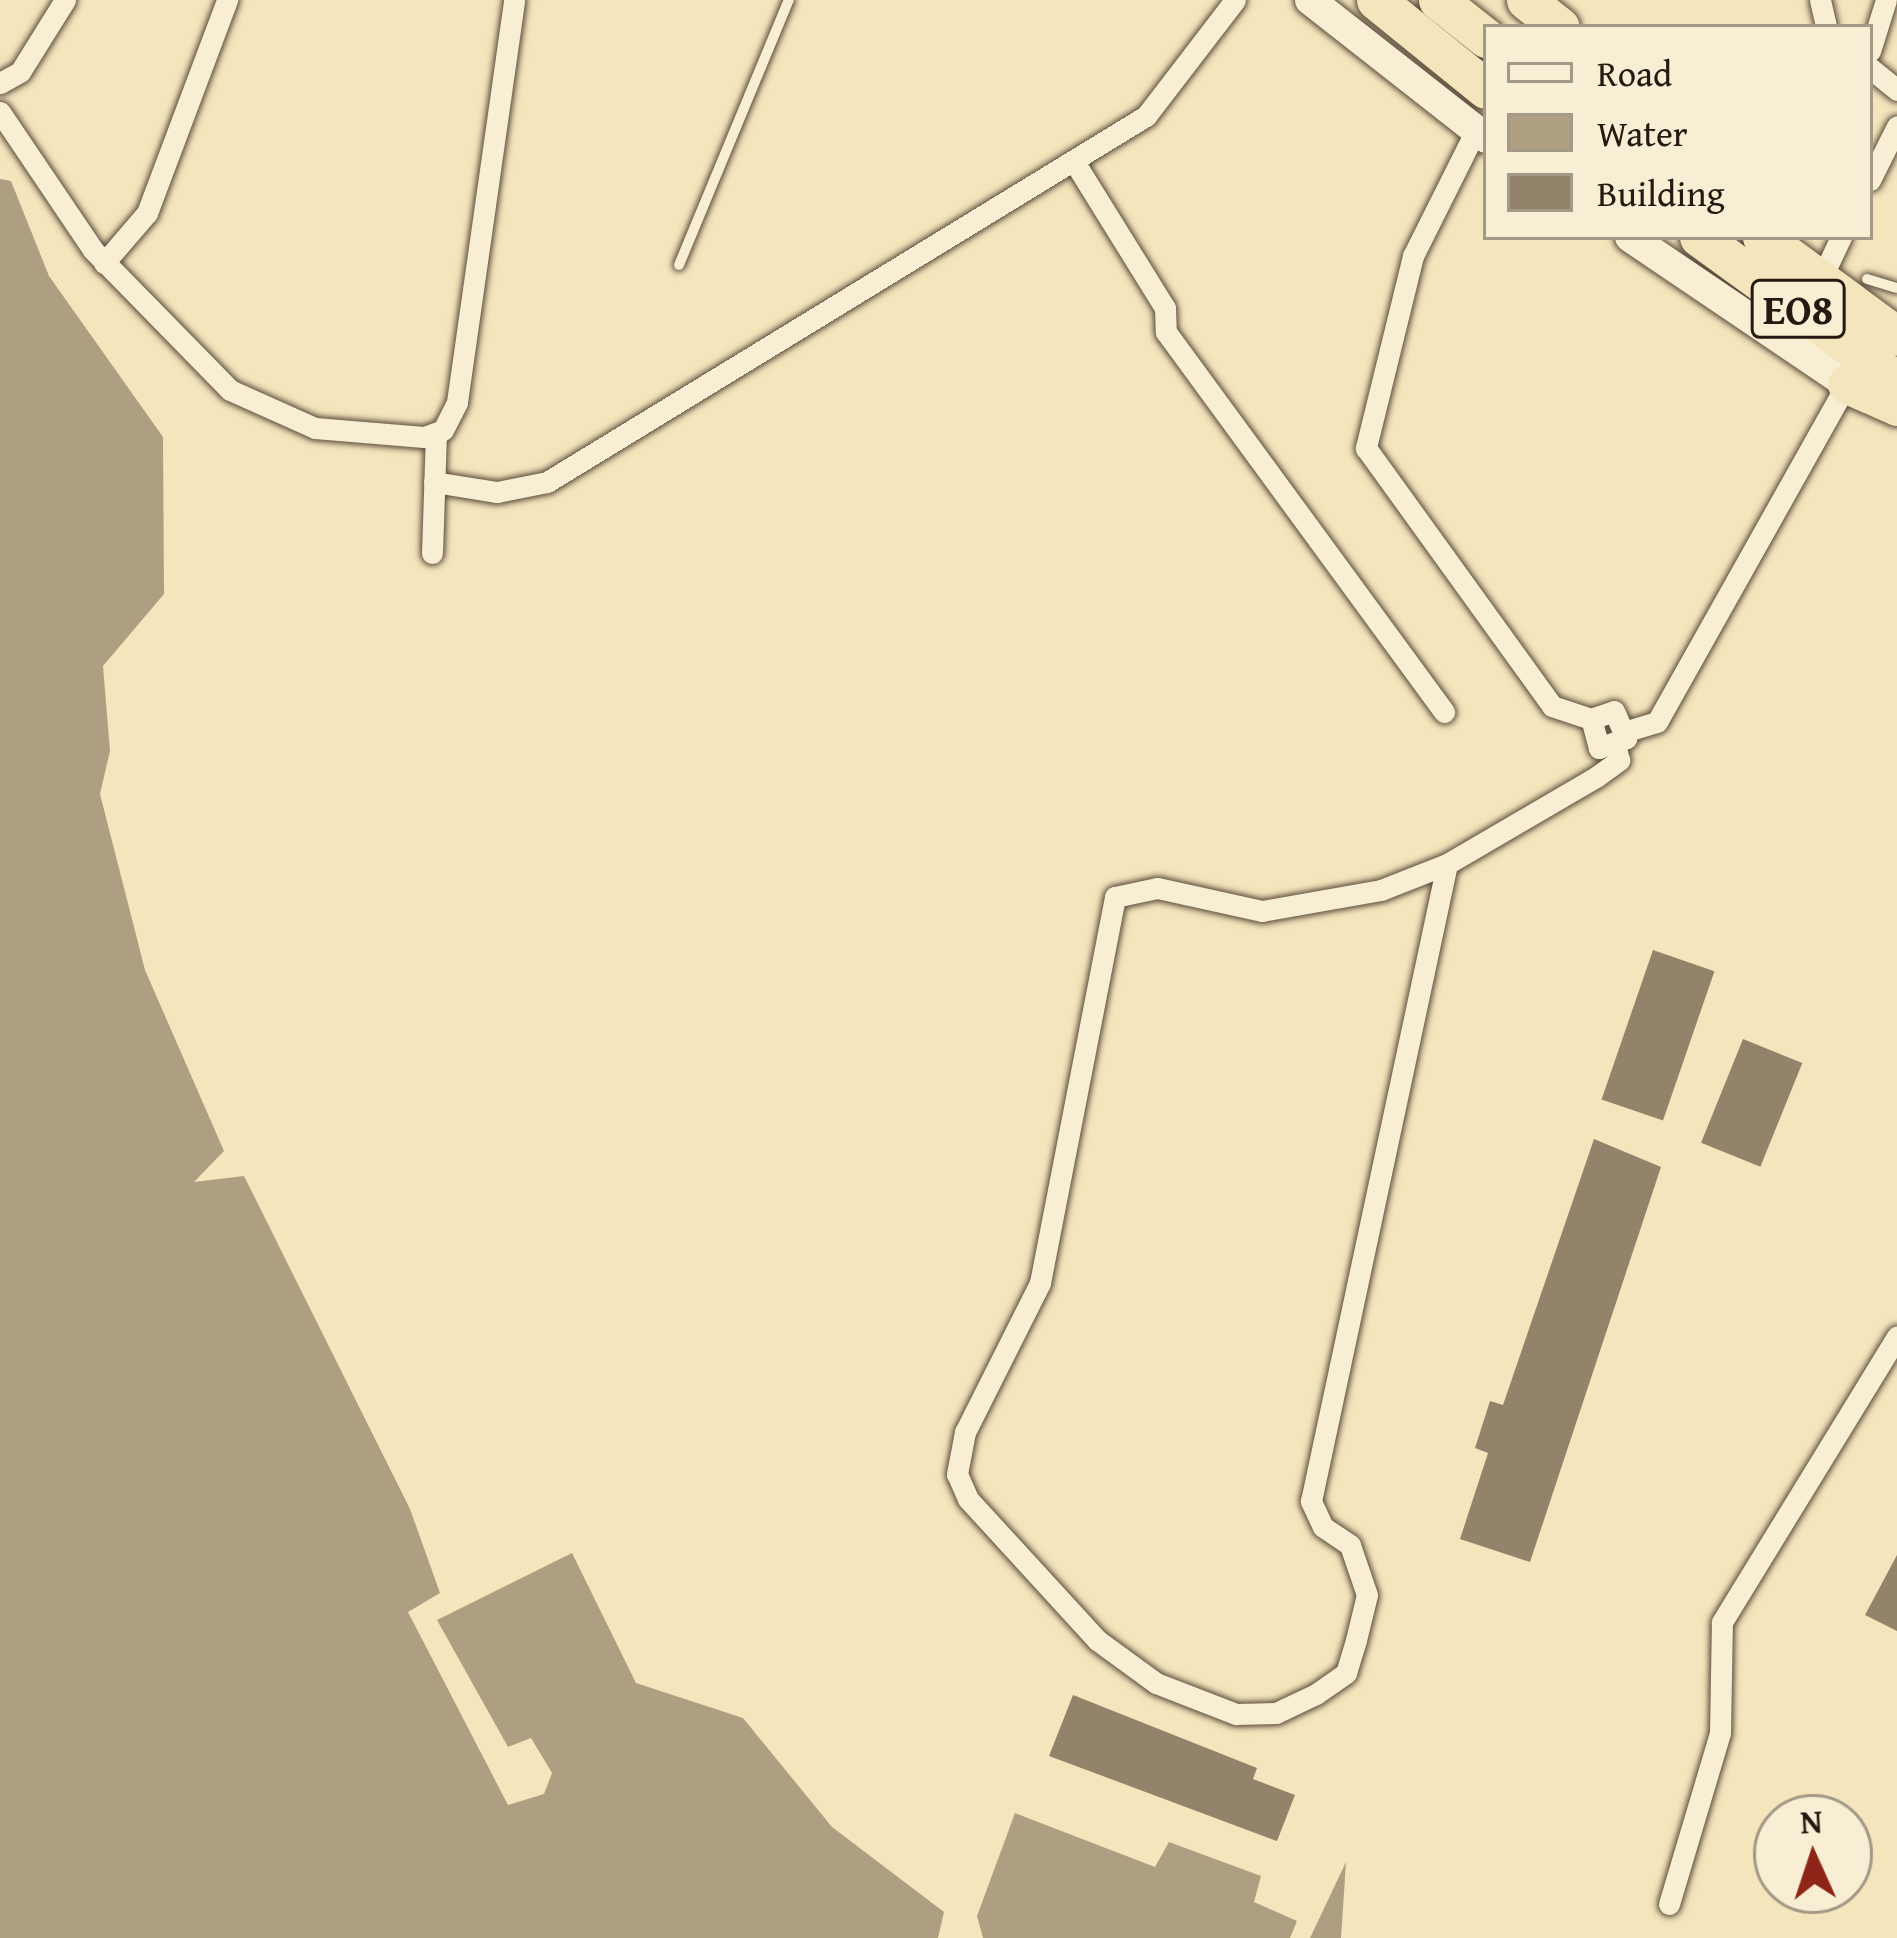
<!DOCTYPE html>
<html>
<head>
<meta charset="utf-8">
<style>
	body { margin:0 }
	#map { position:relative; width:1897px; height:1938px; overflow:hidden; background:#f5e5bc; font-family:"Gentium Book Plus",serif }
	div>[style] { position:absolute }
	.water>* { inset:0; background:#af9f82 }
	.building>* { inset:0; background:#92836a; transform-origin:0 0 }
	.roads { filter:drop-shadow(0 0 3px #5a4b3c) drop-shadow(0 0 3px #5a4b3c) }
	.lane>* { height:10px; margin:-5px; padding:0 5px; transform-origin:5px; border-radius:5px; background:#f8eed3 }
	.street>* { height:21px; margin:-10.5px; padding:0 10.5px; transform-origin:10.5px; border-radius:10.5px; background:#f8eed3 }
	.secondary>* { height:30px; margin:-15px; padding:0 15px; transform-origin:15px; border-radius:15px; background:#f8eed3 }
	.highway>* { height:39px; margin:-19.5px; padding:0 19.5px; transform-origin:19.5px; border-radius:19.5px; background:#f5e5bc }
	span { translate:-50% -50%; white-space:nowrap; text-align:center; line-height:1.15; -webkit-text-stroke:9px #f8eed3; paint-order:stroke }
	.shield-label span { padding:3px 9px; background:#f8eed3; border:3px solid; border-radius:9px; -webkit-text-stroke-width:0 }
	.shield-label { font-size:42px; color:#271812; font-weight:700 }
	.legend { position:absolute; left:1483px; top:24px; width:390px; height:216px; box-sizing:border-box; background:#f8eed3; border:3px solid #a49886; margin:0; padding:15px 21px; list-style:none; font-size:36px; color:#271812 }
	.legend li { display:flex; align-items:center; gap:24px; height:60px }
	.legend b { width:60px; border:3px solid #a49886 }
	.north { position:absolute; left:1753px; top:1794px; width:120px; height:120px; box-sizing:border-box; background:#f8eed3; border:3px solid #a49886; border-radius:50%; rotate:357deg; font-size:33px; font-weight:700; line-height:48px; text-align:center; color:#271812 }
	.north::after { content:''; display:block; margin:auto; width:42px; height:54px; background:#8f2418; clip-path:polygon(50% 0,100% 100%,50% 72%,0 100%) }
</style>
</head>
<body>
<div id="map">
	<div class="water">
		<div style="clip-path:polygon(0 179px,11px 181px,49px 276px,163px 437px,164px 594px,103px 666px,110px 751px,100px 794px,145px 970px,224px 1151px,194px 1182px,244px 1176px,410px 1509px,440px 1593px,408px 1612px,508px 1805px,544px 1794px,552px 1773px,531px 1738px,508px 1747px,437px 1620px,572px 1553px,636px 1683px,743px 1718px,832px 1827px,944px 1912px,938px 1938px,0 1938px)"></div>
		<div style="clip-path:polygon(1015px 1813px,1155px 1867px,1169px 1842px,1261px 1876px,1254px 1902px,1297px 1921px,1290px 1938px,983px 1938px,977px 1916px)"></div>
		<div style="clip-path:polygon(1346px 1862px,1341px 1938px,1310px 1938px)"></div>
	</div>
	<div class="building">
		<div style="left:1653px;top:950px;width:65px;height:158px;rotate:19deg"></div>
		<div style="left:1743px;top:1039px;width:64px;height:112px;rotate:22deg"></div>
		<div style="clip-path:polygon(1594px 1139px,1661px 1167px,1530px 1562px,1460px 1539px,1488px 1453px,1475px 1448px,1490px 1401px,1503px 1405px)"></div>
		<div style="clip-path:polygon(1897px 1555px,1897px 1631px,1865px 1615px)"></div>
		<div style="clip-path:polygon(1073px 1695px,1257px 1768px,1253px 1779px,1295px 1795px,1277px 1841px,1049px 1756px)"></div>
	</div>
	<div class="roads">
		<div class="lane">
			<div style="left:679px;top:265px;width:287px;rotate:-67.5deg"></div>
			<div style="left:1867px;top:279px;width:31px;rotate:17deg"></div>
		</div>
		<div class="street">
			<div style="left:1820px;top:0;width:28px;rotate:77deg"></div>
			<div style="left:1870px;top:51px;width:53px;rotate:-72.6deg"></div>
			<div style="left:1870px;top:68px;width:35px;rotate:39deg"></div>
			<div style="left:0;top:83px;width:23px;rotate:-29deg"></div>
			<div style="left:20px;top:72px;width:85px;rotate:-58deg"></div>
			<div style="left:0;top:112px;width:166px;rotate:56deg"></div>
			<div style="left:93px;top:250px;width:196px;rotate:45.6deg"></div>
			<div style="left:230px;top:390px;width:93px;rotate:24.1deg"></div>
			<div style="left:315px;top:428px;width:109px;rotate:4.7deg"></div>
			<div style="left:424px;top:437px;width:20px;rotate:-20deg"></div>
			<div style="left:443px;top:430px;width:31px;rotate:-63deg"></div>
			<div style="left:457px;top:402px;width:406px;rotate:-81.9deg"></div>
			<div style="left:1476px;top:130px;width:141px;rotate:116.6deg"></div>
			<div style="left:1413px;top:256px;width:198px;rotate:103.8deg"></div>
			<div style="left:1366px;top:448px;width:318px;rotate:54.2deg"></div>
			<div style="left:1552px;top:706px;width:41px;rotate:18.4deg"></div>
			<div style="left:1591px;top:719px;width:24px;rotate:-19deg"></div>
			<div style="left:1614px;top:711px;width:30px;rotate:66deg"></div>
			<div style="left:1626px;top:738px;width:29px;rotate:160deg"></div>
			<div style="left:1599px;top:748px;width:30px;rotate:-105deg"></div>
			<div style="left:1075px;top:163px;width:171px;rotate:58.2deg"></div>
			<div style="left:1165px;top:308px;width:24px;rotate:88deg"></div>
			<div style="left:1166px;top:332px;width:471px;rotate:53.8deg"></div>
			<div style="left:1870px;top:180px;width:60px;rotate:-63.4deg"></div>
			<div style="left:104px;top:263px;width:66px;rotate:-49.3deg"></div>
			<div style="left:147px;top:213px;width:228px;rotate:-69.4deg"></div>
			<div style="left:1821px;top:279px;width:47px;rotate:-64.5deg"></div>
			<div style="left:434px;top:482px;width:64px;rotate:9deg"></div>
			<div style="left:497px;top:492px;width:51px;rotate:-11.3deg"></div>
			<div style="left:547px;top:482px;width:702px;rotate:-31.43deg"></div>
			<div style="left:1146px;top:116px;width:146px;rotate:-52.5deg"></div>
			<div style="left:432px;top:553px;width:119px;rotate:-88.1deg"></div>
			<div style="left:1627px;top:731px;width:31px;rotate:-17deg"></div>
			<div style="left:1657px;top:722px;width:388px;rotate:-60.7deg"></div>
			<div style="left:1447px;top:864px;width:71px;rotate:158.5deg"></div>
			<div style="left:1381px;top:890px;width:121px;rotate:170deg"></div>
			<div style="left:1262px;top:911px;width:107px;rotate:-167.6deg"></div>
			<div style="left:1157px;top:888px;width:43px;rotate:167.9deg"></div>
			<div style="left:1115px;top:897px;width:393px;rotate:101deg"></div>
			<div style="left:1040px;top:1283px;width:167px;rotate:116.7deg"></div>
			<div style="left:965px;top:1432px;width:43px;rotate:100.8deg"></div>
			<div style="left:957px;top:1474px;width:27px;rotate:66deg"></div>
			<div style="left:968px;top:1499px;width:191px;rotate:47.5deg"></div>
			<div style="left:1097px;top:1640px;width:73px;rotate:36.1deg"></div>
			<div style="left:1156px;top:1683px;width:86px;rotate:21.2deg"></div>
			<div style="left:1236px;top:1714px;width:40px;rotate:-1.4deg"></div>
			<div style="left:1276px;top:1713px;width:44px;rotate:-25.4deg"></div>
			<div style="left:1316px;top:1694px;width:37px;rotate:-35deg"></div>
			<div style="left:1346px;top:1673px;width:34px;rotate:-73deg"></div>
			<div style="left:1356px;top:1640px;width:46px;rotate:-76.3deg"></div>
			<div style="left:1367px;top:1595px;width:53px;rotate:-108.8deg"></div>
			<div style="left:1350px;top:1545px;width:32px;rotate:-146deg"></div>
			<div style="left:1323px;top:1527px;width:29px;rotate:-115deg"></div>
			<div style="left:1311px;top:1501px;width:651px;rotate:-77.95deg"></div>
			<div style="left:1447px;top:864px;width:173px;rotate:-30.3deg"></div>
			<div style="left:1596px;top:777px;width:29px;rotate:-36deg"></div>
			<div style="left:1619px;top:760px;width:12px;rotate:-104deg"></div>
			<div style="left:1669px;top:1904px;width:178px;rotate:-73.4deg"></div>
			<div style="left:1720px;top:1733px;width:111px;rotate:-89deg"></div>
			<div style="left:1722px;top:1622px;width:335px;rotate:-58.5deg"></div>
		</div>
		<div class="secondary">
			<div style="left:1310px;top:0;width:224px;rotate:38.1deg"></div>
			<div style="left:1630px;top:237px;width:262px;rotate:34.1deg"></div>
		</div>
		<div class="highway">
			<div style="left:1376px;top:0;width:141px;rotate:39deg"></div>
			<div style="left:1438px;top:0;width:61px;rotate:38.4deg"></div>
			<div style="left:1526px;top:0;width:43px;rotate:38.5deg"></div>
			<div style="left:1699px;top:237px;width:245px;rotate:36deg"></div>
			<div style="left:1762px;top:237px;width:167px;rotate:36.3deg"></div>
			<div style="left:1847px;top:384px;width:55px;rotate:23.7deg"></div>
		</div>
	</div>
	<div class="shield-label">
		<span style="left:1798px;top:309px">ΕΟ8</span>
	</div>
	<ul class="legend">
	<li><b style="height:15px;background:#f8eed3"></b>Road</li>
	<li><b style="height:33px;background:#af9f82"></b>Water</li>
	<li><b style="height:33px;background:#92836a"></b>Building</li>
	</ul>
	<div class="north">N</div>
</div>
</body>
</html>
